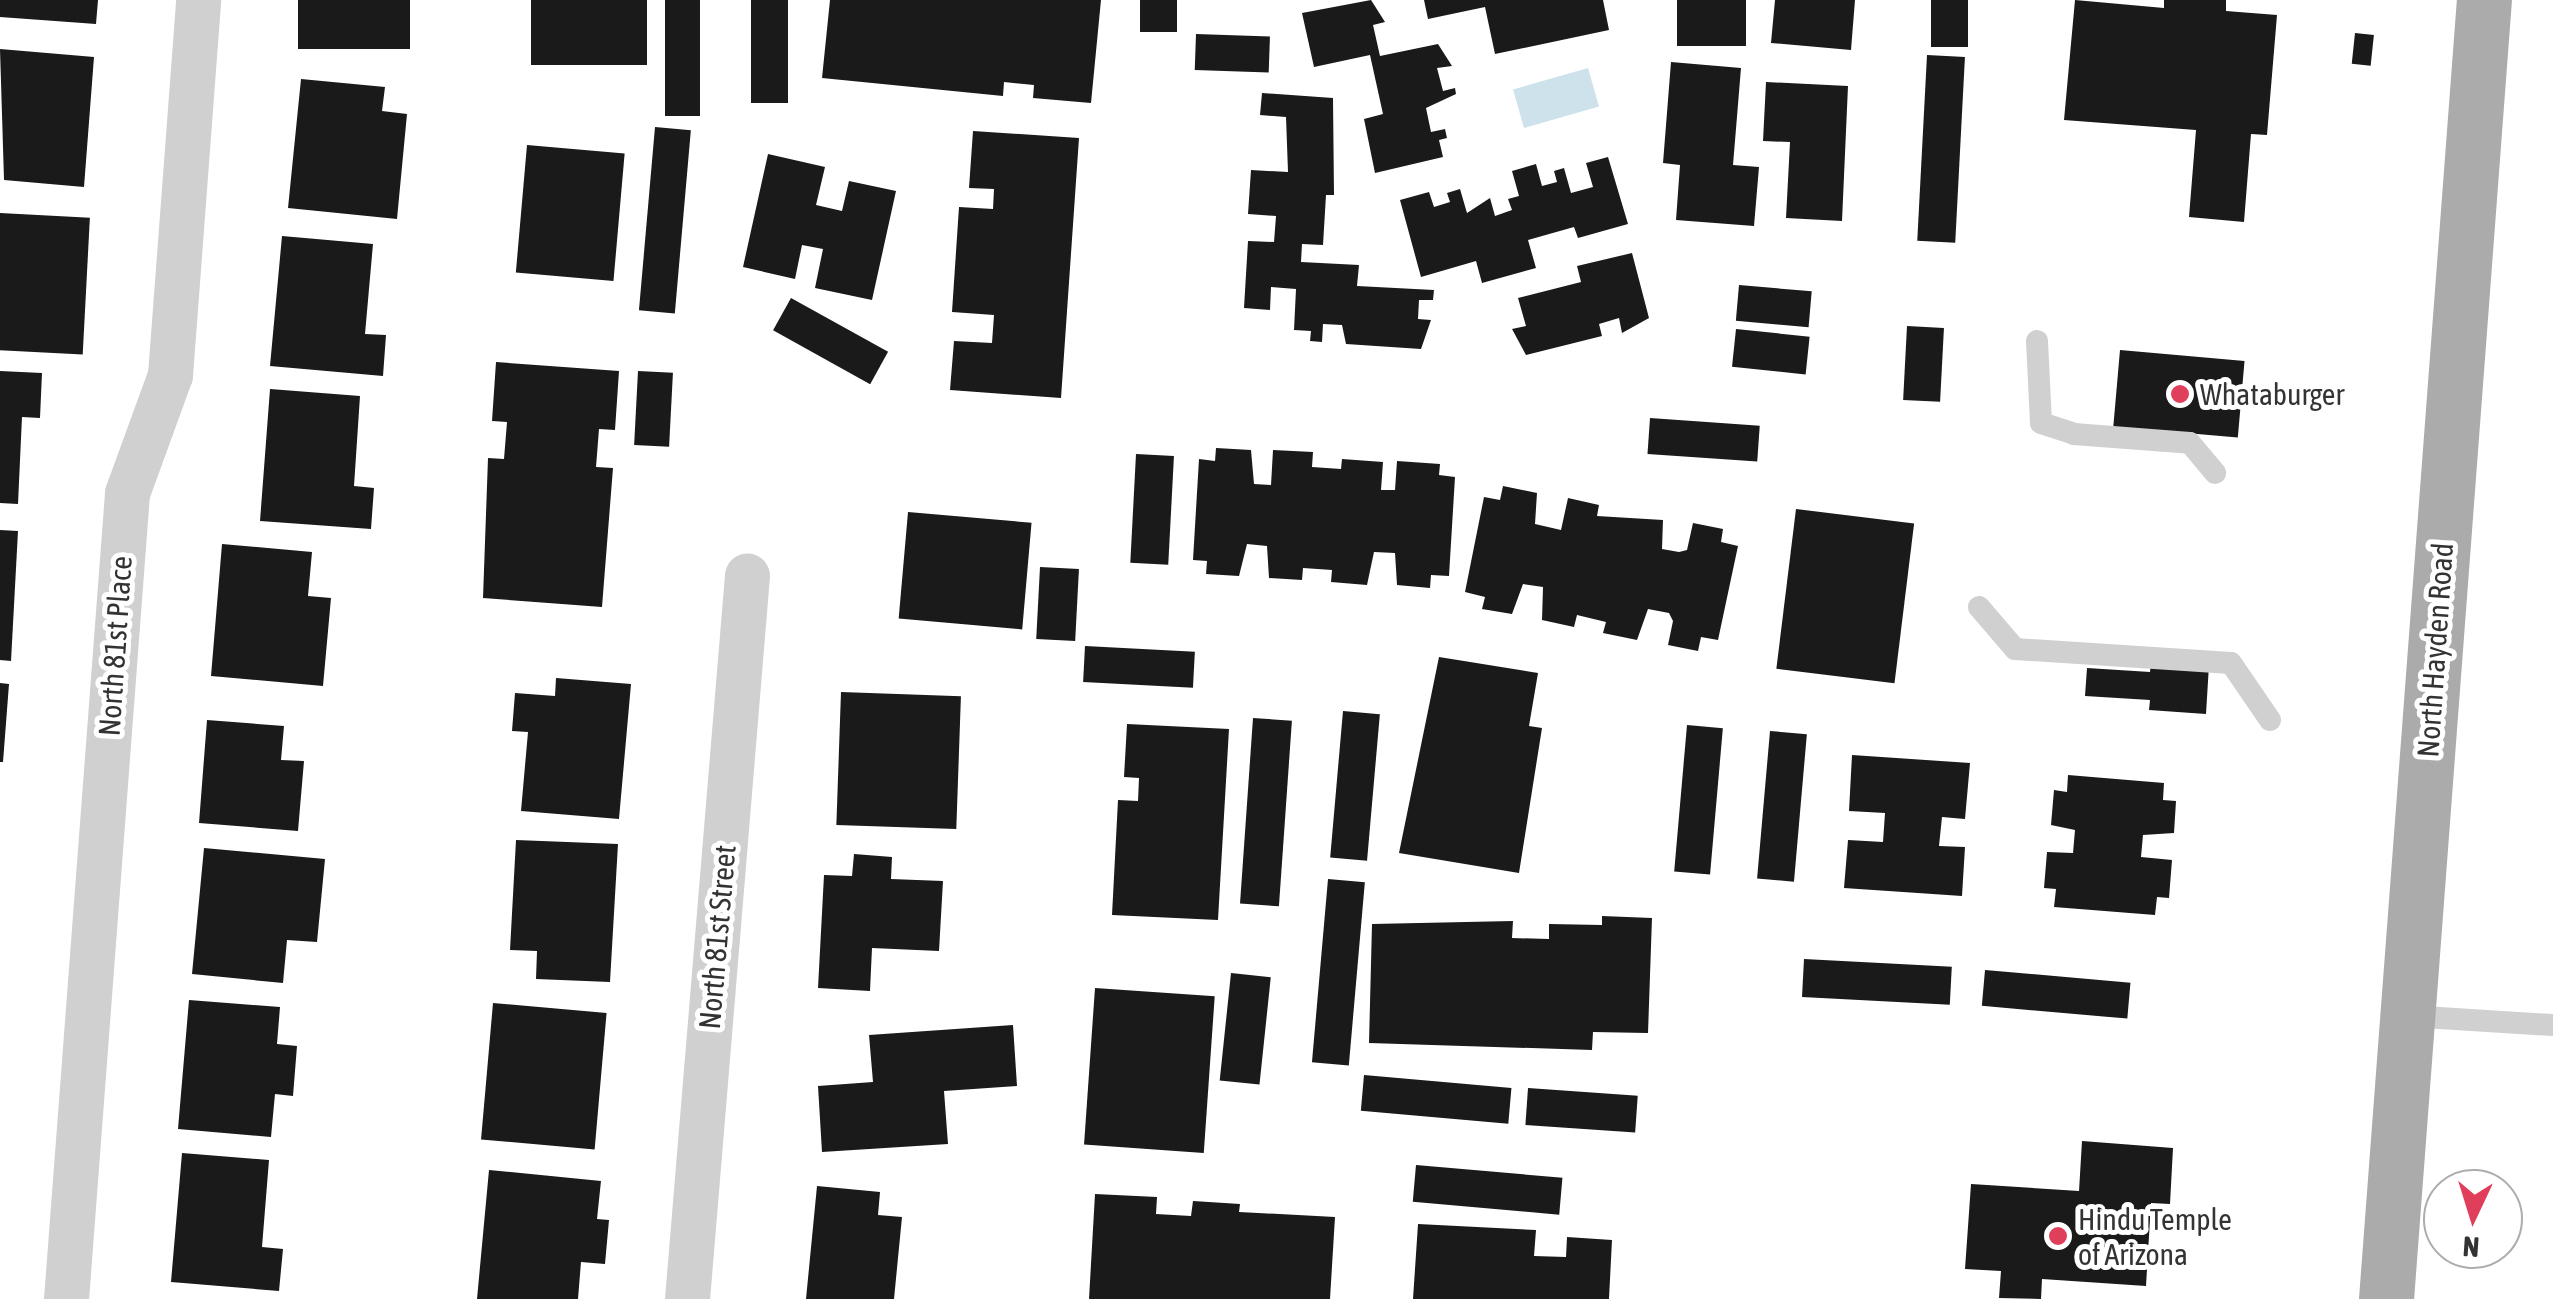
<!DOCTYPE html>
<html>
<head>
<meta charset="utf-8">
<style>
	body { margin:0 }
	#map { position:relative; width:2553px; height:1299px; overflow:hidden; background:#fff; font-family:"Asap Condensed",sans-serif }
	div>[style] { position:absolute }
	.water>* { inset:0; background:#cde2eb; transform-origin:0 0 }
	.building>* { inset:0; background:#1a1a1a; transform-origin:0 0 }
	.lane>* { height:22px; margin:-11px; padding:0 11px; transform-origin:11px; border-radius:11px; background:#d0d0d0 }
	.street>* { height:45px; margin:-22.5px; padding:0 22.5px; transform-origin:22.5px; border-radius:22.5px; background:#d0d0d0 }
	.primary>* { height:55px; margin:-27.5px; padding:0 27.5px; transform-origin:27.5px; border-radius:27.5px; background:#ababab }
	.dots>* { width:28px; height:28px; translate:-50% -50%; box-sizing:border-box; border:5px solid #fff; border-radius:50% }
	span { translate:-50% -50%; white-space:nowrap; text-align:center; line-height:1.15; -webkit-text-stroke:10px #fff; paint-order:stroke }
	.poi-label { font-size:30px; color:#333 }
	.left { translate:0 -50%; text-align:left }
	.street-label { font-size:30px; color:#333 }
	.north { position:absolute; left:2423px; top:1169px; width:100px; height:100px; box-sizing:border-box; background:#fff; border:2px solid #adadad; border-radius:50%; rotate:184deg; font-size:28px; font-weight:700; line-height:40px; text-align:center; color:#333 }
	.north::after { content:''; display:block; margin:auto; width:35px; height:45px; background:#e03f5b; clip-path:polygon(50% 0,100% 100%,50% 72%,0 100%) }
</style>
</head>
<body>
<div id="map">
	<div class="water">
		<div style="left:1588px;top:68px;width:40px;height:78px;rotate:74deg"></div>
	</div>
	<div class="building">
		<div style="clip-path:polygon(0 0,98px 0,96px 24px,0 17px)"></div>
		<div style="left:298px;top:0;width:112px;height:49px"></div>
		<div style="left:531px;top:0;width:116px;height:65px"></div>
		<div style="left:665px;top:0;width:35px;height:116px"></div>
		<div style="left:751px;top:0;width:37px;height:103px"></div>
		<div style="clip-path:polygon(830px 0,1101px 0,1091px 103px,1033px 98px,1034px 85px,1004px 82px,1003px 96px,822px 78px)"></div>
		<div style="left:1140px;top:0;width:37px;height:32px"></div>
		<div style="clip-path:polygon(1371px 0,1385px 22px,1373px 25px,1380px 56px,1438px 44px,1452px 66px,1437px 68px,1443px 91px,1455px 88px,1456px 94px,1426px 108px,1431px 132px,1445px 129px,1447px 138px,1439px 140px,1443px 157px,1375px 173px,1364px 119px,1383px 114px,1370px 55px,1314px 67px,1302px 13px)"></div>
		<div style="clip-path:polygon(1424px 0,1603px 0,1609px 30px,1495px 54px,1485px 7px,1428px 19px)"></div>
		<div style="left:1677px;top:0;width:69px;height:46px"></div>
		<div style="clip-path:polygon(1775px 0,1855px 0,1851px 50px,1771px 43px)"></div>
		<div style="left:1931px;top:0;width:37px;height:47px"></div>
		<div style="clip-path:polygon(2075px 0,2164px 8px,2164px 0,2226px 0,2226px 11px,2277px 15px,2267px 135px,2251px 134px,2244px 222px,2189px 217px,2196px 130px,2064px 120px)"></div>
		<div style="left:2355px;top:33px;width:19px;height:31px;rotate:6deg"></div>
		<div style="left:1196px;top:34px;width:74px;height:36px;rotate:2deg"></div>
		<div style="clip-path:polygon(0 49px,94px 57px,84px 187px,4px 180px)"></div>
		<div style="left:1927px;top:55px;width:38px;height:186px;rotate:3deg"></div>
		<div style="clip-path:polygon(1671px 62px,1741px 68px,1733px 165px,1759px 167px,1754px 226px,1676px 220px,1680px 165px,1663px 163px)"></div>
		<div style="clip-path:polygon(301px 79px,385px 87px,382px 111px,407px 114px,397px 219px,288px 208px)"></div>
		<div style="clip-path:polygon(1766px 82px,1848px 86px,1842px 221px,1786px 218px,1790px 142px,1763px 141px)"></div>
		<div style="clip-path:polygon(1262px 93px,1333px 98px,1334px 195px,1326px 195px,1323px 245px,1302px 244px,1301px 262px,1359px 265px,1357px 286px,1434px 290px,1433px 300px,1419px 300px,1418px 319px,1431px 320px,1421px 349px,1346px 344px,1342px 325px,1323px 324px,1322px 342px,1310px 341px,1311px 331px,1294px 330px,1296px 289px,1271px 287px,1270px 310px,1244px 308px,1248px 241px,1274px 242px,1276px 216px,1248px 214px,1251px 170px,1288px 172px,1286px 117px,1260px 115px)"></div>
		<div style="left:655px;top:127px;width:36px;height:184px;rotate:5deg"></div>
		<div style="clip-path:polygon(973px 131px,1079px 138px,1061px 398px,950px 390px,954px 341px,992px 343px,994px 315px,952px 312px,959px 207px,993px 209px,994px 189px,969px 188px)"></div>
		<div style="left:527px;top:145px;width:98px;height:128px;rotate:5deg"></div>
		<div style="clip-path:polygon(768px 154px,825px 167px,816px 205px,842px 211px,849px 181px,896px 191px,872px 300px,815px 288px,823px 249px,802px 245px,795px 279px,743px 267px)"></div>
		<div style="clip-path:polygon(1608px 157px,1628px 224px,1578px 238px,1574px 227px,1528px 240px,1536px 268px,1482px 283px,1476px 261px,1421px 277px,1400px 200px,1429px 192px,1434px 207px,1450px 202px,1447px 193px,1460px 189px,1467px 213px,1490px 198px,1495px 216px,1512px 210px,1508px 199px,1519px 196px,1512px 171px,1536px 164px,1542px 186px,1557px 182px,1554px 171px,1564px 168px,1571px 193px,1593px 187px,1586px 163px)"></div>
		<div style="left:0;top:213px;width:90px;height:137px;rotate:3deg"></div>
		<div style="clip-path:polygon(282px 236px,373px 244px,365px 334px,386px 335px,383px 376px,270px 366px)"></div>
		<div style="clip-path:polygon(1632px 253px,1649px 318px,1622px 333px,1619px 318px,1599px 324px,1602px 336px,1526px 355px,1512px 329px,1526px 326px,1518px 298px,1581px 282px,1577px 266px)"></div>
		<div style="left:1739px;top:285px;width:73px;height:36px;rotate:5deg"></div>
		<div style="left:791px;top:298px;width:111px;height:37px;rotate:29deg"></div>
		<div style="left:1907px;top:326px;width:37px;height:74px;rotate:3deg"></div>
		<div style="left:1736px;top:329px;width:74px;height:38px;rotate:6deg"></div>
		<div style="left:2120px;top:350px;width:125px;height:77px;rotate:5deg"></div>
		<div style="clip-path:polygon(496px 362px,619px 371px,615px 430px,599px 429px,596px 467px,613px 468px,602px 607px,483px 598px,488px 458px,504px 459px,507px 422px,492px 421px)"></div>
		<div style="clip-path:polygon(0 371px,42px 373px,40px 418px,22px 417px,18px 504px,0 503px)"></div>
		<div style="left:638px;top:371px;width:35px;height:74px;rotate:3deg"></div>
		<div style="clip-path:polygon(270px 389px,360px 396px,354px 486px,374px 488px,371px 529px,260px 521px)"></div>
		<div style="left:1650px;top:418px;width:110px;height:36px;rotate:4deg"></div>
		<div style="clip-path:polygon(1216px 448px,1251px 450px,1254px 484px,1271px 485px,1273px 450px,1313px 452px,1312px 467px,1341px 469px,1342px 459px,1383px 462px,1381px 490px,1395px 490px,1397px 461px,1440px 464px,1439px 475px,1455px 477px,1449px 576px,1431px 575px,1430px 588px,1397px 585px,1395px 553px,1374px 552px,1367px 585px,1331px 582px,1332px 570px,1303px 568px,1302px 580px,1269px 578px,1267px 546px,1247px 544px,1239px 576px,1206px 574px,1207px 561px,1193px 560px,1199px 459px,1215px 461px)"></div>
		<div style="left:1136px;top:454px;width:38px;height:109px;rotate:3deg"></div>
		<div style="clip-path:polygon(1503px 486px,1537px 493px,1535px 524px,1561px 530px,1568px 498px,1599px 505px,1597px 516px,1663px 520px,1662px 549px,1679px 552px,1687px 550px,1693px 523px,1723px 529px,1721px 542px,1738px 546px,1718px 640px,1701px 637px,1698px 651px,1668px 645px,1673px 621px,1669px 613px,1648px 609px,1637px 640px,1603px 633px,1606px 622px,1577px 615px,1574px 627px,1542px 620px,1543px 587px,1523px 584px,1512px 614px,1482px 609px,1485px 597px,1465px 592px,1484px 497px,1500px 500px)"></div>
		<div style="left:1796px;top:509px;width:119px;height:161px;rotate:7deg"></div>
		<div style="left:908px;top:512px;width:124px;height:107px;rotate:5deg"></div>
		<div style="clip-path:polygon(0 530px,18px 531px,11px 661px,0 660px)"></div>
		<div style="clip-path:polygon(222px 544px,312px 552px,308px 596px,331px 598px,323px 686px,211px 676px)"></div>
		<div style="left:1040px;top:567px;width:39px;height:72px;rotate:3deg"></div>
		<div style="left:1085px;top:646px;width:110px;height:36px;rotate:3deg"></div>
		<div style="clip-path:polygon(1439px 657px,1538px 673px,1529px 726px,1542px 728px,1519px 873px,1399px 853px)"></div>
		<div style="clip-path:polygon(2151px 662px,2209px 665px,2206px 714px,2149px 710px,2150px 700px,2085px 696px,2087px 668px,2150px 672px)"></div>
		<div style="clip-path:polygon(556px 678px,631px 684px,619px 819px,521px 811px,528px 732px,512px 731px,515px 693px,555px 696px)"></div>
		<div style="clip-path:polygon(0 683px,9px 684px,3px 762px,0 762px)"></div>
		<div style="left:841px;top:692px;width:120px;height:133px;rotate:2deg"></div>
		<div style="left:1343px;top:711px;width:37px;height:147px;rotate:5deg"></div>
		<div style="left:1253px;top:718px;width:39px;height:186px;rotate:4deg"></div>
		<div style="clip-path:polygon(207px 720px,284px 726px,281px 760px,304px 761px,298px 831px,199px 823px)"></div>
		<div style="clip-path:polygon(1127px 724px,1229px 729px,1218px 920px,1112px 915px,1118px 800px,1138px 801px,1139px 778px,1124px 777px)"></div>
		<div style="left:1687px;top:725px;width:36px;height:147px;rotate:5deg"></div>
		<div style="left:1770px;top:731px;width:37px;height:148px;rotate:5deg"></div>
		<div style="clip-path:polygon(1852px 755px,1970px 763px,1965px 819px,1942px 817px,1939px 846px,1965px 847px,1962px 896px,1844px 888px,1848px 840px,1883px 842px,1885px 813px,1849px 811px)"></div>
		<div style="clip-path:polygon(2068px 775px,2164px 783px,2163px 800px,2176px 801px,2174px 833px,2143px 835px,2141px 857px,2172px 860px,2169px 898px,2157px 897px,2155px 915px,2054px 907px,2056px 889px,2044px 888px,2047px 852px,2073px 853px,2075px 830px,2051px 825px,2054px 790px,2067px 792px)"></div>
		<div style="clip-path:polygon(516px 840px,618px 844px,610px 982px,536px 979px,537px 951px,510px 950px)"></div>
		<div style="clip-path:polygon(204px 848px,325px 859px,317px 942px,287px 940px,283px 983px,192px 974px)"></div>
		<div style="clip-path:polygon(854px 854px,892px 857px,891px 879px,943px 881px,939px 951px,872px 948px,870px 991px,818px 988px,824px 875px,852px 876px)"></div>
		<div style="left:1328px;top:879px;width:37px;height:184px;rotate:5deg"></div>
		<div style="clip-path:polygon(1602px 916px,1652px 918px,1648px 1033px,1593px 1032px,1592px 1050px,1369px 1043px,1372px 924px,1513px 921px,1512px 938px,1549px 939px,1549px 924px,1602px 925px)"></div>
		<div style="left:1804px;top:959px;width:148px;height:38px;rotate:3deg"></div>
		<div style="left:1985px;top:970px;width:146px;height:36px;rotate:5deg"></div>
		<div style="left:1231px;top:973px;width:40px;height:108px;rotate:6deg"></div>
		<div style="left:1095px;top:988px;width:120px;height:157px;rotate:4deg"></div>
		<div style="clip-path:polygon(189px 1000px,280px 1007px,277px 1044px,297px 1046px,293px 1096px,275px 1094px,271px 1137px,178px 1129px)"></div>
		<div style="left:493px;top:1003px;width:114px;height:137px;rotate:5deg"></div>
		<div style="clip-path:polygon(1013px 1025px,1017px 1086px,944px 1091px,948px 1144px,822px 1152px,818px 1086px,873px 1082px,869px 1035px)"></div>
		<div style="left:1364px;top:1075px;width:148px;height:36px;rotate:5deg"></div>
		<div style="left:1528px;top:1088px;width:110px;height:37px;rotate:4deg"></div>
		<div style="clip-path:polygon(2082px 1141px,2173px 1148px,2170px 1204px,2151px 1203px,2146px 1286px,2042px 1279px,2041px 1299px,1999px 1298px,2001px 1271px,1965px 1269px,1971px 1184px,2079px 1191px)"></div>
		<div style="clip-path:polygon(182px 1153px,269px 1160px,262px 1247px,283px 1249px,279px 1291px,171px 1282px)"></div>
		<div style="left:1416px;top:1165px;width:147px;height:37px;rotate:5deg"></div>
		<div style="clip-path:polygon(489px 1170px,601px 1181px,597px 1219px,609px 1220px,605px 1264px,581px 1262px,578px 1299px,477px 1299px)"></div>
		<div style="clip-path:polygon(817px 1186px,880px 1192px,878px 1215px,902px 1217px,894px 1299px,806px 1299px)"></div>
		<div style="clip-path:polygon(1095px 1194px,1157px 1197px,1156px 1214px,1191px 1216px,1193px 1201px,1240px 1204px,1239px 1212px,1335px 1217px,1330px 1299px,1089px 1299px)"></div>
		<div style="clip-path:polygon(1418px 1224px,1536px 1230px,1534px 1256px,1566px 1257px,1567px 1237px,1612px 1240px,1609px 1299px,1413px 1299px)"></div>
	</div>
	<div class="lane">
		<div style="left:2037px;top:341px;width:82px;rotate:87.2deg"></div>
		<div style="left:2041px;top:423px;width:35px;rotate:18deg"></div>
		<div style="left:2074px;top:434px;width:116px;rotate:4.4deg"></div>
		<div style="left:2190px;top:443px;width:39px;rotate:50deg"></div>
		<div style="left:1979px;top:607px;width:55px;rotate:49.4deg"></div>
		<div style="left:2015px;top:649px;width:216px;rotate:3.7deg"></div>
		<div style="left:2231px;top:663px;width:69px;rotate:55.6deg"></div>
		<div style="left:2408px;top:1016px;width:145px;rotate:3.6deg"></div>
	</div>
	<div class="street">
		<div style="left:66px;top:1299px;width:808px;rotate:-85.67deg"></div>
		<div style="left:127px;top:493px;width:126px;rotate:-70deg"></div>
		<div style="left:170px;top:375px;width:376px;rotate:-85.7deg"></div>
		<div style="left:687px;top:1299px;width:726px;rotate:-85.26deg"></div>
	</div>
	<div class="primary">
		<div style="left:2386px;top:1299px;width:1303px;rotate:-85.69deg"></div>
	</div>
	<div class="dots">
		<div style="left:2180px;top:394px;background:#e03f5b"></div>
		<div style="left:2058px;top:1236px;background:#e03f5b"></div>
	</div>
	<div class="poi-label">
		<span class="left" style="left:2200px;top:394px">Whataburger</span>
		<span class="left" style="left:2078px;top:1236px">Hindu Temple<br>of Arizona</span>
	</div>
	<div class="street-label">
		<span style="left:115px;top:646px;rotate:-86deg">North 81st Place</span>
		<span style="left:2435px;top:650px;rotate:-86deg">North Hayden Road</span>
		<span style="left:717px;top:937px;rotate:-85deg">North 81st Street</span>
	</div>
	<div class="north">N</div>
</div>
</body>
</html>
